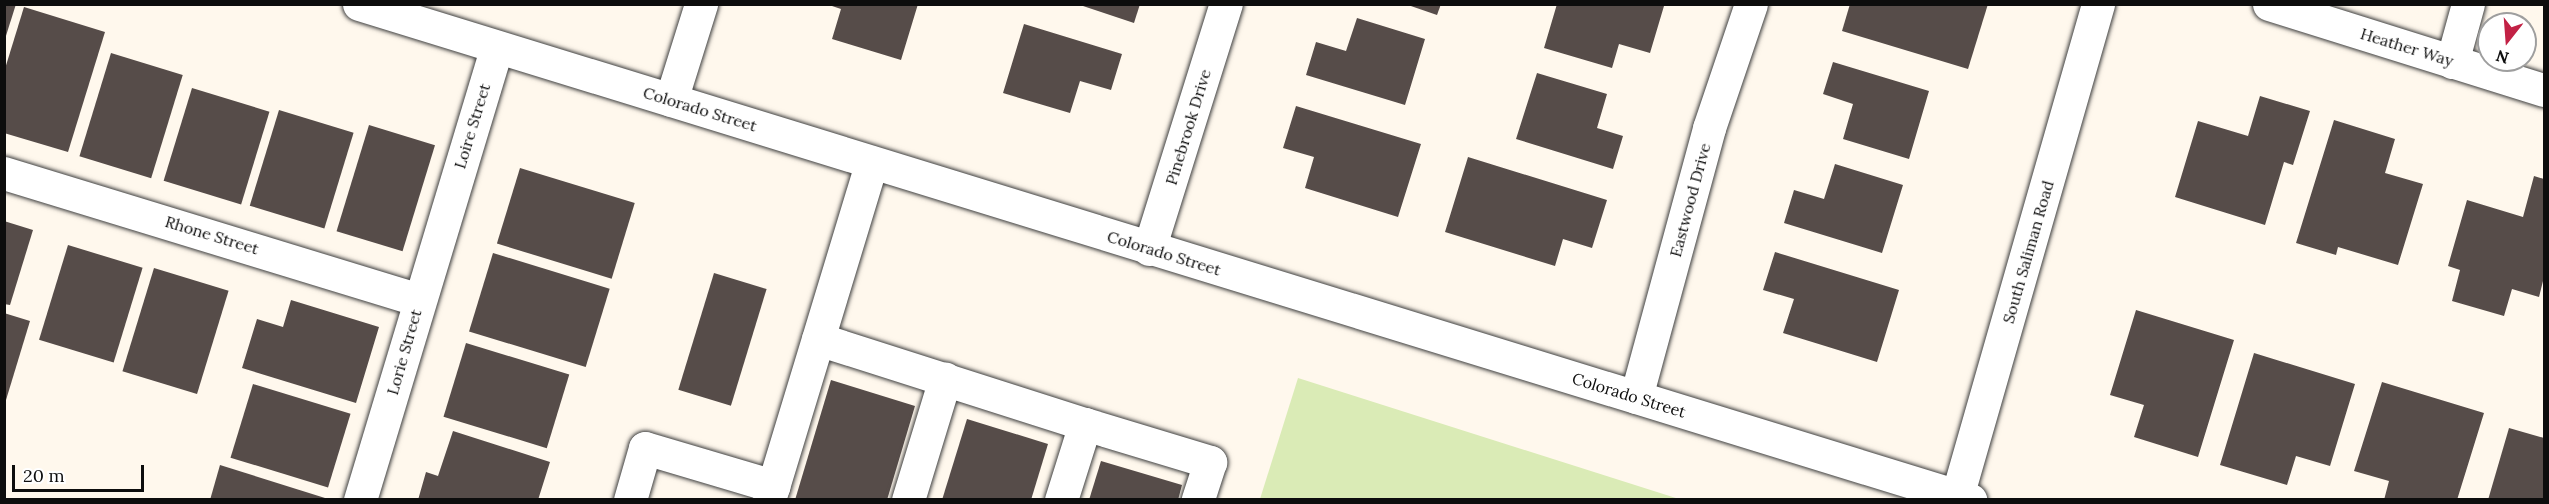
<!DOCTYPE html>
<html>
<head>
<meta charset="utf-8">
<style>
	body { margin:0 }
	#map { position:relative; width:2549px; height:504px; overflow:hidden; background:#fff8ed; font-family:Lora,serif }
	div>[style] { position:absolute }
	.green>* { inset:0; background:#daebb6 }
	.building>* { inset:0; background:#564c49; transform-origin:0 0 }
	.roads { filter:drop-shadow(0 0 2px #404040) drop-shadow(0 0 2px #404040) }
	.minor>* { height:33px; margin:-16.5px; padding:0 16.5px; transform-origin:16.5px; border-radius:16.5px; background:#fff }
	span { translate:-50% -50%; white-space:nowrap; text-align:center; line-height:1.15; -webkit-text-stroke:6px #fff; paint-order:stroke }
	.street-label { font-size:16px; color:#0d0d0d }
	.frame { position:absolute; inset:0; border:6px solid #0d0d0d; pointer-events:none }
	.north { position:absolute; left:2477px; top:12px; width:60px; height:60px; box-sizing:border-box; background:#fff; border:2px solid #9e9e9e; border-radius:50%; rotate:197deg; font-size:16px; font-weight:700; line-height:24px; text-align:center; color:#0d0d0d }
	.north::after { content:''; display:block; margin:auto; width:21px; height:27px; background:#c22145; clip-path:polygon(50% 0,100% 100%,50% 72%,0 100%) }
	.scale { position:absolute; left:12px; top:465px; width:132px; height:27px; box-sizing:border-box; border:3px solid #0d0d0d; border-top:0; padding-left:8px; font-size:18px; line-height:21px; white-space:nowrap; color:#0d0d0d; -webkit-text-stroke:4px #fff; paint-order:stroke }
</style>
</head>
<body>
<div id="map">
	<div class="green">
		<div style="clip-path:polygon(1298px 378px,1679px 499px,1260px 499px)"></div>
	</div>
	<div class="building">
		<div style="clip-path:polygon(4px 4px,16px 4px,5px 39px,4px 39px)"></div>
		<div style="clip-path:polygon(826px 4px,918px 4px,901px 60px,832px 39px,841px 9px)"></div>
		<div style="clip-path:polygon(1077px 4px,1140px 4px,1134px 23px)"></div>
		<div style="clip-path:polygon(1405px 4px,1441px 4px,1437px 15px)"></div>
		<div style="clip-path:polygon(1557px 4px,1659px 4px,1664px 6px,1650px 53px,1619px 44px,1612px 68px,1544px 48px)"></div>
		<div style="clip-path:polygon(1850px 4px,1988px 4px,1968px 69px,1842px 31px)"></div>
		<div style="clip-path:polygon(24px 7px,105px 32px,68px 152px,4px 133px,4px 72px)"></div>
		<div style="clip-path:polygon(1357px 18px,1425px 39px,1405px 105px,1306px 75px,1316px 42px,1346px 51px)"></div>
		<div style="clip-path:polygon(1024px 24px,1122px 54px,1111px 90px,1080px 81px,1070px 113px,1003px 93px)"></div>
		<div style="left:111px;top:53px;width:75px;height:108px;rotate:17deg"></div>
		<div style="clip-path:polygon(1833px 62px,1929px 91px,1909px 159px,1843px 139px,1853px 104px,1823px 94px)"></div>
		<div style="clip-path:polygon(1537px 73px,1607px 94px,1597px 128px,1623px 136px,1613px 169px,1516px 139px)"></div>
		<div style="left:192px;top:88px;width:81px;height:97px;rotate:17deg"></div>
		<div style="clip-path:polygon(2260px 96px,2310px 111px,2293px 165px,2284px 162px,2265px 225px,2175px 197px,2198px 121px,2248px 136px)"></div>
		<div style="clip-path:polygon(1296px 106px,1421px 144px,1398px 217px,1305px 188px,1314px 157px,1283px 148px)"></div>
		<div style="left:279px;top:110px;width:78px;height:100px;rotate:17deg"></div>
		<div style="clip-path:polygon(2334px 120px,2395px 139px,2385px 173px,2423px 184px,2398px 265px,2338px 247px,2336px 255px,2296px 243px)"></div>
		<div style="left:369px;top:125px;width:69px;height:111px;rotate:17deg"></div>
		<div style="clip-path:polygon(1468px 157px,1607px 200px,1592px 248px,1563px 239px,1555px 266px,1445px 232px)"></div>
		<div style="clip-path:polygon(1835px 164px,1903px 185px,1882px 253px,1784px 223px,1794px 190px,1824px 199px)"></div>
		<div style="left:520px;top:168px;width:120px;height:79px;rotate:17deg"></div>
		<div style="clip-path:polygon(2534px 176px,2544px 179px,2544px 277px,2539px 297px,2512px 289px,2504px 316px,2452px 301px,2460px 270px,2448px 266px,2467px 200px,2523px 217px)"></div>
		<div style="clip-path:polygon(4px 221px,33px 230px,10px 305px,4px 304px)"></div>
		<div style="left:68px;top:245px;width:78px;height:99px;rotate:17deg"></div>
		<div style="clip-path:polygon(1775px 252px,1899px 290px,1877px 362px,1783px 333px,1794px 299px,1763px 290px)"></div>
		<div style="left:493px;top:253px;width:122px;height:82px;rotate:17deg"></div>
		<div style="left:154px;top:268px;width:78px;height:108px;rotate:17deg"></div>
		<div style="left:714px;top:273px;width:55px;height:122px;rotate:17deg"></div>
		<div style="clip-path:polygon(291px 300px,379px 327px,356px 403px,242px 368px,257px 319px,283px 327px)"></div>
		<div style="clip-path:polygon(2136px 310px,2234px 340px,2198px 457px,2134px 437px,2144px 405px,2110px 395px)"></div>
		<div style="clip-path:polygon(4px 313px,30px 321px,6px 400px,4px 399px)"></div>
		<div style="left:466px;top:343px;width:108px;height:77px;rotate:17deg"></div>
		<div style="clip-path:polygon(2254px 353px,2355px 384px,2330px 466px,2296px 456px,2287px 485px,2220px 465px)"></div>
		<div style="clip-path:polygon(831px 380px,915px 406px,887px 500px,795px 500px)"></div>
		<div style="clip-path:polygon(2382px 382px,2484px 413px,2457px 500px,2384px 500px,2389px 481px,2354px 471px)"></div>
		<div style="left:253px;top:384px;width:102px;height:77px;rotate:17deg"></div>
		<div style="clip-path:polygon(967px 419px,1048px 444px,1031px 500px,942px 500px)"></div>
		<div style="clip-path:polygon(2509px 428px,2544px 438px,2544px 500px,2488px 500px)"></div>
		<div style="clip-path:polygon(453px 431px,550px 462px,538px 500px,418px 500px,426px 472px,438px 476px)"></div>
		<div style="clip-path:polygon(1101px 461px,1182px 485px,1178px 500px,1089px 500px)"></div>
		<div style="clip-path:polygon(220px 465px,325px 498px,325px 500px,210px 500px)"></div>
	</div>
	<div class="roads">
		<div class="minor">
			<div style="left:359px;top:4px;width:1686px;rotate:17.11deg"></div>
			<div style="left:2269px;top:4px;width:288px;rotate:17.4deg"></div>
			<div style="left:2452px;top:62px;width:60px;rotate:-74.6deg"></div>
			<div style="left:671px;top:100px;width:101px;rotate:-72.6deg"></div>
			<div style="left:4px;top:173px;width:434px;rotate:17deg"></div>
			<div style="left:1149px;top:249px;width:257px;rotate:-72.6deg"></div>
			<div style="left:818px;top:339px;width:280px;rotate:17.7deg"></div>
			<div style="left:1085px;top:424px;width:80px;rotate:107.5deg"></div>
			<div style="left:1636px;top:397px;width:279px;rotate:-74.8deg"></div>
			<div style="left:1709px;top:128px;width:131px;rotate:-71.3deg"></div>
			<div style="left:1085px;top:424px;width:131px;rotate:16.9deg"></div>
			<div style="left:1210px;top:462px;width:40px;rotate:108deg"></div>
			<div style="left:360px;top:500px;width:473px;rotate:-73.2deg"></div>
			<div style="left:630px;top:500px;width:54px;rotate:-73.9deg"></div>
			<div style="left:645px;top:448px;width:134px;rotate:16.5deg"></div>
			<div style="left:769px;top:500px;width:353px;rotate:-73.1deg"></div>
			<div style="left:908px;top:500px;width:127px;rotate:-73deg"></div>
			<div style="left:1956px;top:500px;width:516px;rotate:-74.02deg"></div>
		</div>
	</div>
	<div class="street-label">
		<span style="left:2407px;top:47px;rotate:17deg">Heather Way</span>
		<span style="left:700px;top:109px;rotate:17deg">Colorado Street</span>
		<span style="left:472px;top:126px;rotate:-73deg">Loire Street</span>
		<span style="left:1188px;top:127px;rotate:-73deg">Pinebrook Drive</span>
		<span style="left:1690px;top:200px;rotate:-75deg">Eastwood Drive</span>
		<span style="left:212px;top:235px;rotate:17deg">Rhone Street</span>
		<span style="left:2028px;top:252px;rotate:-74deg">South Saliman Road</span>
		<span style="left:1164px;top:253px;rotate:17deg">Colorado Street</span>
		<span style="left:404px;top:352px;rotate:-74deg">Lorie Street</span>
		<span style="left:1629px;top:395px;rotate:17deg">Colorado Street</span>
	</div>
	<div class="frame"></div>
	<div class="north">N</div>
	<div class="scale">20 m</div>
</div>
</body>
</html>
